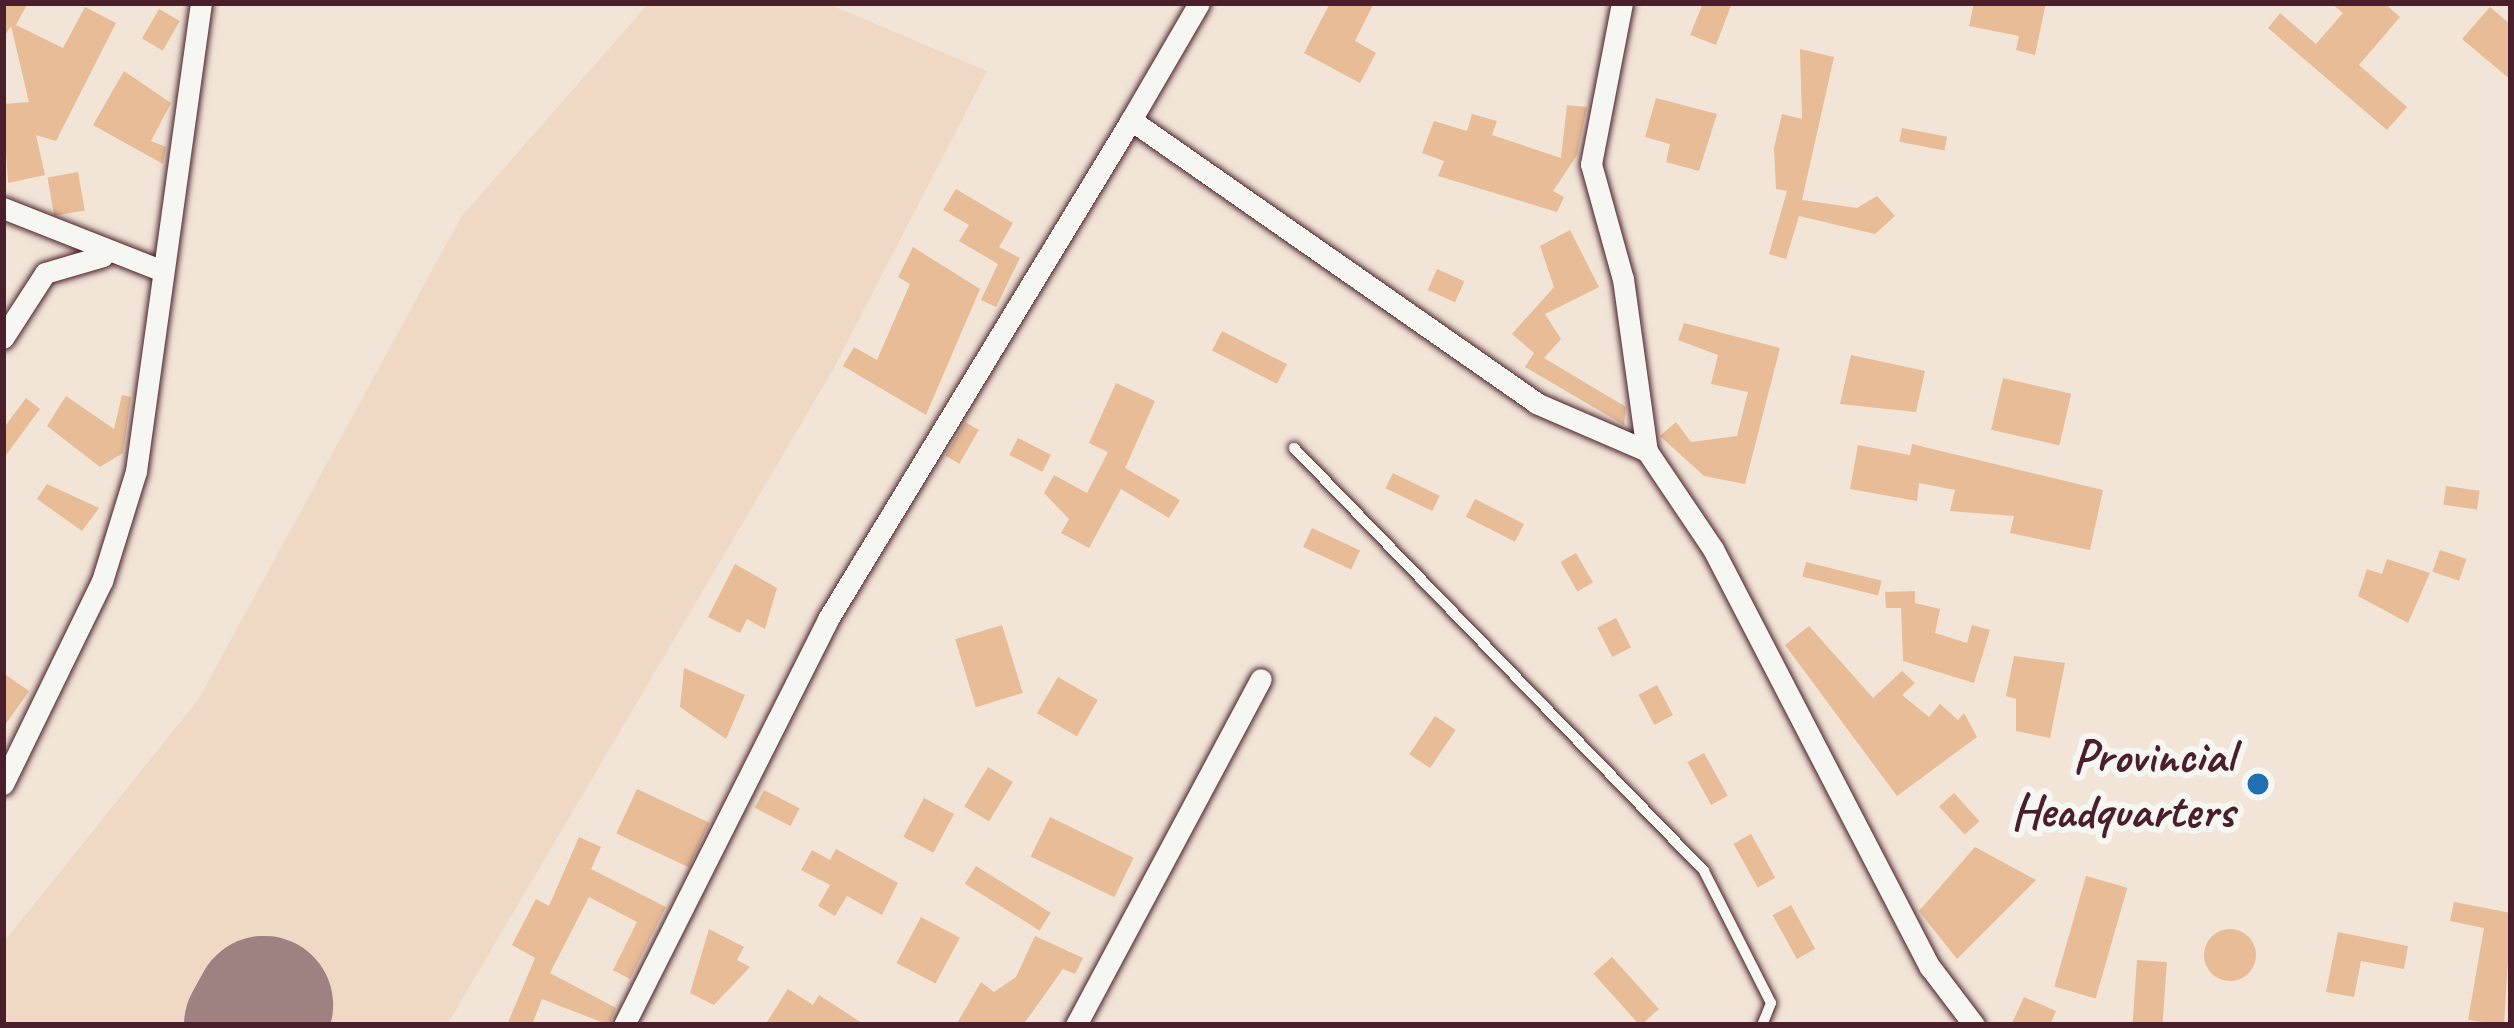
<!DOCTYPE html>
<html>
<head>
<meta charset="utf-8">
<style>
	body { margin:0 }
	#map { position:relative; width:2514px; height:1028px; overflow:hidden; background:#f2e5d7; font-family:Caveat,sans-serif }
	div>[style] { position:absolute }
	.built>* { inset:0; background:#efd9c4 }
	.runway>* { height:138px; margin:-69px; padding:0 69px; transform-origin:69px; border-radius:69px; background:#9e8281 }
	.building>* { inset:0; background:#e7bc97; transform-origin:0 0 }
	.round { border-radius:50% }
	.roads { filter:drop-shadow(0 0 3px #4a1f2b) drop-shadow(0 0 3px #4a1f2b) }
	.service>* { height:10px; margin:-5px; padding:0 5px; transform-origin:5px; border-radius:5px; background:#f6f6f2 }
	.minor>* { height:21px; margin:-10.5px; padding:0 10.5px; transform-origin:10.5px; border-radius:10.5px; background:#f6f6f2 }
	.dots>* { width:33px; height:33px; translate:-50% -50%; box-sizing:border-box; border:6px solid #f6f6f2; border-radius:50% }
	span { translate:-50% -50%; white-space:nowrap; text-align:center; line-height:1.15; -webkit-text-stroke:12px #f6f6f2; paint-order:stroke }
	.poi-label { font-size:48px; color:#4a1f2b; font-weight:700 }
	.right { translate:-100% -50%; text-align:right }
	.frame { position:absolute; inset:0; border:6px solid #4a1f2b; pointer-events:none }
</style>
</head>
<body>
<div id="map">
	<div class="built">
		<div style="clip-path:polygon(649px 3px,826px 3px,987px 71px,834px 368px,447px 1025px,3px 1025px,3px 943px,198px 700px,461px 217px)"></div>
	</div>
	<div class="runway">
		<div style="left:253px;top:1025px;width:23px;rotate:-61deg"></div>
	</div>
	<div class="building">
		<div style="clip-path:polygon(3px 3px,28px 3px,16px 25px,63px 48px,85px 7px,116px 23px,56px 141px,36px 135px,45px 175px,8px 183px,3px 104px,29px 102px,11px 26px,3px 38px)"></div>
		<div style="clip-path:polygon(1330px 3px,1374px 3px,1355px 41px,1376px 53px,1360px 83px,1304px 53px)"></div>
		<div style="clip-path:polygon(1703px 3px,1732px 3px,1716px 45px,1690px 35px)"></div>
		<div style="clip-path:polygon(1974px 3px,2046px 3px,2035px 55px,2016px 50px,2019px 36px,1969px 26px)"></div>
		<div style="clip-path:polygon(2331px 3px,2384px 3px,2400px 17px,2359px 65px,2407px 107px,2387px 130px,2268px 28px,2280px 13px,2316px 44px,2343px 13px)"></div>
		<div style="clip-path:polygon(2490px 7px,2511px 25px,2511px 80px,2462px 39px)"></div>
		<div style="left:159px;top:9px;width:24px;height:34px;rotate:30deg"></div>
		<div style="clip-path:polygon(1800px 49px,1834px 57px,1802px 200px,1857px 208px,1877px 196px,1895px 216px,1875px 234px,1799px 216px,1786px 259px,1769px 254px,1787px 191px,1776px 189px,1774px 148px,1782px 114px,1802px 119px)"></div>
		<div style="clip-path:polygon(124px 71px,171px 103px,151px 141px,166px 147px,163px 164px,93px 125px)"></div>
		<div style="clip-path:polygon(1656px 98px,1717px 114px,1699px 171px,1666px 162px,1670px 144px,1645px 137px)"></div>
		<div style="clip-path:polygon(1567px 105px,1587px 107px,1577px 155px,1553px 191px,1564px 197px,1557px 212px,1438px 176px,1444px 161px,1422px 153px,1434px 121px,1467px 131px,1472px 114px,1497px 121px,1492px 135px,1561px 158px)"></div>
		<div style="left:1902px;top:128px;width:46px;height:14px;rotate:11deg"></div>
		<div style="left:78px;top:172px;width:39px;height:31px;rotate:80deg"></div>
		<div style="clip-path:polygon(956px 189px,1013px 223px,999px 247px,1020px 258px,996px 307px,981px 300px,998px 264px,959px 241px,969px 225px,943px 210px)"></div>
		<div style="clip-path:polygon(1570px 230px,1599px 287px,1545px 314px,1561px 339px,1544px 358px,1626px 407px,1624px 425px,1525px 367px,1534px 353px,1512px 334px,1554px 287px,1540px 246px)"></div>
		<div style="clip-path:polygon(913px 247px,980px 289px,926px 415px,843px 366px,854px 347px,877px 360px,910px 284px,898px 277px)"></div>
		<div style="left:1437px;top:269px;width:30px;height:23px;rotate:24deg"></div>
		<div style="clip-path:polygon(1684px 323px,1780px 348px,1745px 484px,1704px 476px,1660px 436px,1676px 422px,1691px 442px,1737px 436px,1748px 392px,1711px 384px,1718px 355px,1678px 340px)"></div>
		<div style="left:1222px;top:331px;width:73px;height:22px;rotate:27deg"></div>
		<div style="clip-path:polygon(1851px 355px,1925px 371px,1916px 412px,1840px 404px)"></div>
		<div style="left:2003px;top:378px;width:70px;height:53px;rotate:13deg"></div>
		<div style="clip-path:polygon(1116px 383px,1155px 401px,1125px 468px,1180px 500px,1169px 518px,1121px 489px,1089px 548px,1061px 533px,1069px 519px,1044px 493px,1054px 475px,1087px 493px,1108px 452px,1089px 443px)"></div>
		<div style="clip-path:polygon(122px 395px,131px 397px,123px 453px,100px 467px,47px 426px,66px 396px,114px 429px)"></div>
		<div style="clip-path:polygon(26px 398px,40px 409px,3px 459px,3px 429px)"></div>
		<div style="left:965px;top:422px;width:16px;height:39px;rotate:30deg"></div>
		<div style="left:1018px;top:438px;width:37px;height:19px;rotate:27deg"></div>
		<div style="clip-path:polygon(1912px 444px,2103px 490px,2090px 550px,2010px 533px,2014px 516px,1950px 511px,1955px 490px,1919px 483px,1917px 501px,1850px 489px,1858px 445px,1910px 455px)"></div>
		<div style="left:1393px;top:473px;width:52px;height:17px;rotate:26deg"></div>
		<div style="clip-path:polygon(47px 484px,99px 508px,82px 531px,37px 499px)"></div>
		<div style="left:2446px;top:486px;width:34px;height:19px;rotate:8deg"></div>
		<div style="left:1475px;top:499px;width:55px;height:20px;rotate:27deg"></div>
		<div style="left:1312px;top:528px;width:53px;height:21px;rotate:25deg"></div>
		<div style="left:2440px;top:550px;width:28px;height:23px;rotate:19deg"></div>
		<div style="left:1576px;top:553px;width:34px;height:18px;rotate:60deg"></div>
		<div style="clip-path:polygon(2387px 559px,2430px 573px,2408px 623px,2358px 596px,2367px 569px,2382px 574px)"></div>
		<div style="left:1806px;top:562px;width:78px;height:15px;rotate:14deg"></div>
		<div style="clip-path:polygon(735px 564px,777px 588px,765px 629px,747px 619px,740px 633px,708px 617px)"></div>
		<div style="clip-path:polygon(1915px 591px,1915px 603px,1940px 609px,1935px 633px,1967px 643px,1972px 625px,1990px 630px,1974px 683px,1903px 661px,1901px 608px,1886px 608px,1885px 592px)"></div>
		<div style="left:1616px;top:618px;width:33px;height:21px;rotate:63deg"></div>
		<div style="left:1002px;top:625px;width:71px;height:49px;rotate:73deg"></div>
		<div style="clip-path:polygon(1809px 626px,1873px 698px,1902px 671px,1915px 683px,1902px 695px,1929px 717px,1940px 704px,1958px 720px,1964px 713px,1977px 737px,1897px 796px,1785px 645px)"></div>
		<div style="clip-path:polygon(2014px 656px,2065px 663px,2050px 738px,2016px 731px,2016px 699px,2006px 696px)"></div>
		<div style="clip-path:polygon(684px 668px,745px 695px,726px 739px,680px 707px)"></div>
		<div style="clip-path:polygon(3px 673px,29px 691px,3px 728px)"></div>
		<div style="left:1058px;top:677px;width:46px;height:42px;rotate:30deg"></div>
		<div style="left:1657px;top:685px;width:34px;height:21px;rotate:62deg"></div>
		<div style="left:1435px;top:716px;width:25px;height:46px;rotate:34deg"></div>
		<div style="left:1704px;top:753px;width:49px;height:19px;rotate:61deg"></div>
		<div style="left:988px;top:767px;width:29px;height:46px;rotate:31deg"></div>
		<div style="left:637px;top:789px;width:80px;height:49px;rotate:25deg"></div>
		<div style="left:764px;top:790px;width:40px;height:20px;rotate:27deg"></div>
		<div style="left:1954px;top:793px;width:38px;height:20px;rotate:48deg"></div>
		<div style="left:924px;top:798px;width:34px;height:44px;rotate:28deg"></div>
		<div style="left:1050px;top:817px;width:93px;height:44px;rotate:26deg"></div>
		<div style="left:1751px;top:834px;width:50px;height:20px;rotate:61deg"></div>
		<div style="clip-path:polygon(579px 837px,601px 847px,591px 869px,666px 907px,630px 979px,613px 970px,637px 922px,589px 897px,550px 973px,616px 1008px,609px 1025px,542px 999px,532px 1025px,507px 1025px,535px 958px,512px 945px,536px 899px,549px 906px)"></div>
		<div style="clip-path:polygon(1975px 847px,2036px 880px,1957px 959px,1919px 911px)"></div>
		<div style="clip-path:polygon(836px 849px,898px 883px,882px 915px,847px 896px,835px 916px,818px 906px,830px 885px,801px 870px,812px 850px,830px 860px)"></div>
		<div style="left:976px;top:866px;width:88px;height:21px;rotate:32deg"></div>
		<div style="left:2086px;top:876px;width:43px;height:115px;rotate:16deg"></div>
		<div style="clip-path:polygon(2454px 902px,2511px 913px,2504px 1025px,2468px 1020px,2484px 928px,2450px 921px)"></div>
		<div style="left:1791px;top:905px;width:50px;height:21px;rotate:61deg"></div>
		<div style="left:921px;top:917px;width:44px;height:52px;rotate:28deg"></div>
		<div style="clip-path:polygon(709px 929px,744px 947px,737px 960px,750px 967px,714px 1005px,690px 993px)"></div>
		<div class="round" style="left:2204px;top:929px;width:52px;height:52px"></div>
		<div style="clip-path:polygon(2338px 932px,2408px 946px,2404px 969px,2361px 961px,2354px 997px,2326px 992px)"></div>
		<div style="clip-path:polygon(1035px 936px,1083px 958px,1075px 974px,1063px 969px,1023px 1025px,956px 1025px,981px 982px,994px 992px,1016px 977px)"></div>
		<div style="left:1612px;top:957px;width:70px;height:25px;rotate:48deg"></div>
		<div style="left:2137px;top:960px;width:30px;height:65px;rotate:4deg"></div>
		<div style="clip-path:polygon(788px 989px,813px 1005px,819px 995px,865px 1025px,765px 1025px)"></div>
		<div style="clip-path:polygon(2024px 997px,2056px 1011px,2050px 1025px,2011px 1025px)"></div>
	</div>
	<div class="roads">
		<div class="service">
			<div style="left:1294px;top:448px;width:589px;rotate:45.89deg"></div>
			<div style="left:1704px;top:871px;width:148px;rotate:63.1deg"></div>
			<div style="left:1771px;top:1003px;width:24px;rotate:112deg"></div>
		</div>
		<div class="minor">
			<div style="left:1622px;top:3px;width:164px;rotate:100.9deg"></div>
			<div style="left:1591px;top:164px;width:119px;rotate:74.5deg"></div>
			<div style="left:1623px;top:279px;width:174px;rotate:82.1deg"></div>
			<div style="left:1131px;top:120px;width:135px;rotate:-59.8deg"></div>
			<div style="left:3px;top:208px;width:167px;rotate:21.5deg"></div>
			<div style="left:3px;top:338px;width:77px;rotate:-57.1deg"></div>
			<div style="left:45px;top:273px;width:60px;rotate:-16.3deg"></div>
			<div style="left:3px;top:784px;width:226px;rotate:-64deg"></div>
			<div style="left:102px;top:581px;width:115px;rotate:-72.8deg"></div>
			<div style="left:136px;top:471px;width:472px;rotate:-82.1deg"></div>
			<div style="left:624px;top:1025px;width:454px;rotate:-63.3deg"></div>
			<div style="left:828px;top:619px;width:584px;rotate:-58.73deg"></div>
			<div style="left:1131px;top:120px;width:494px;rotate:34.9deg"></div>
			<div style="left:1536px;top:403px;width:121px;rotate:23.4deg"></div>
			<div style="left:1647px;top:451px;width:118px;rotate:56deg"></div>
			<div style="left:1713px;top:549px;width:471px;rotate:62.6deg"></div>
			<div style="left:1930px;top:967px;width:73px;rotate:52.8deg"></div>
			<div style="left:1076px;top:1025px;width:392px;rotate:-61.9deg"></div>
		</div>
	</div>
	<div class="dots">
		<div style="left:2258px;top:784px;background:#1f6fb2"></div>
	</div>
	<div class="poi-label">
		<span class="right" style="left:2234px;top:784px">Provincial<br>Headquarters</span>
	</div>
	<div class="frame"></div>
</div>
</body>
</html>
